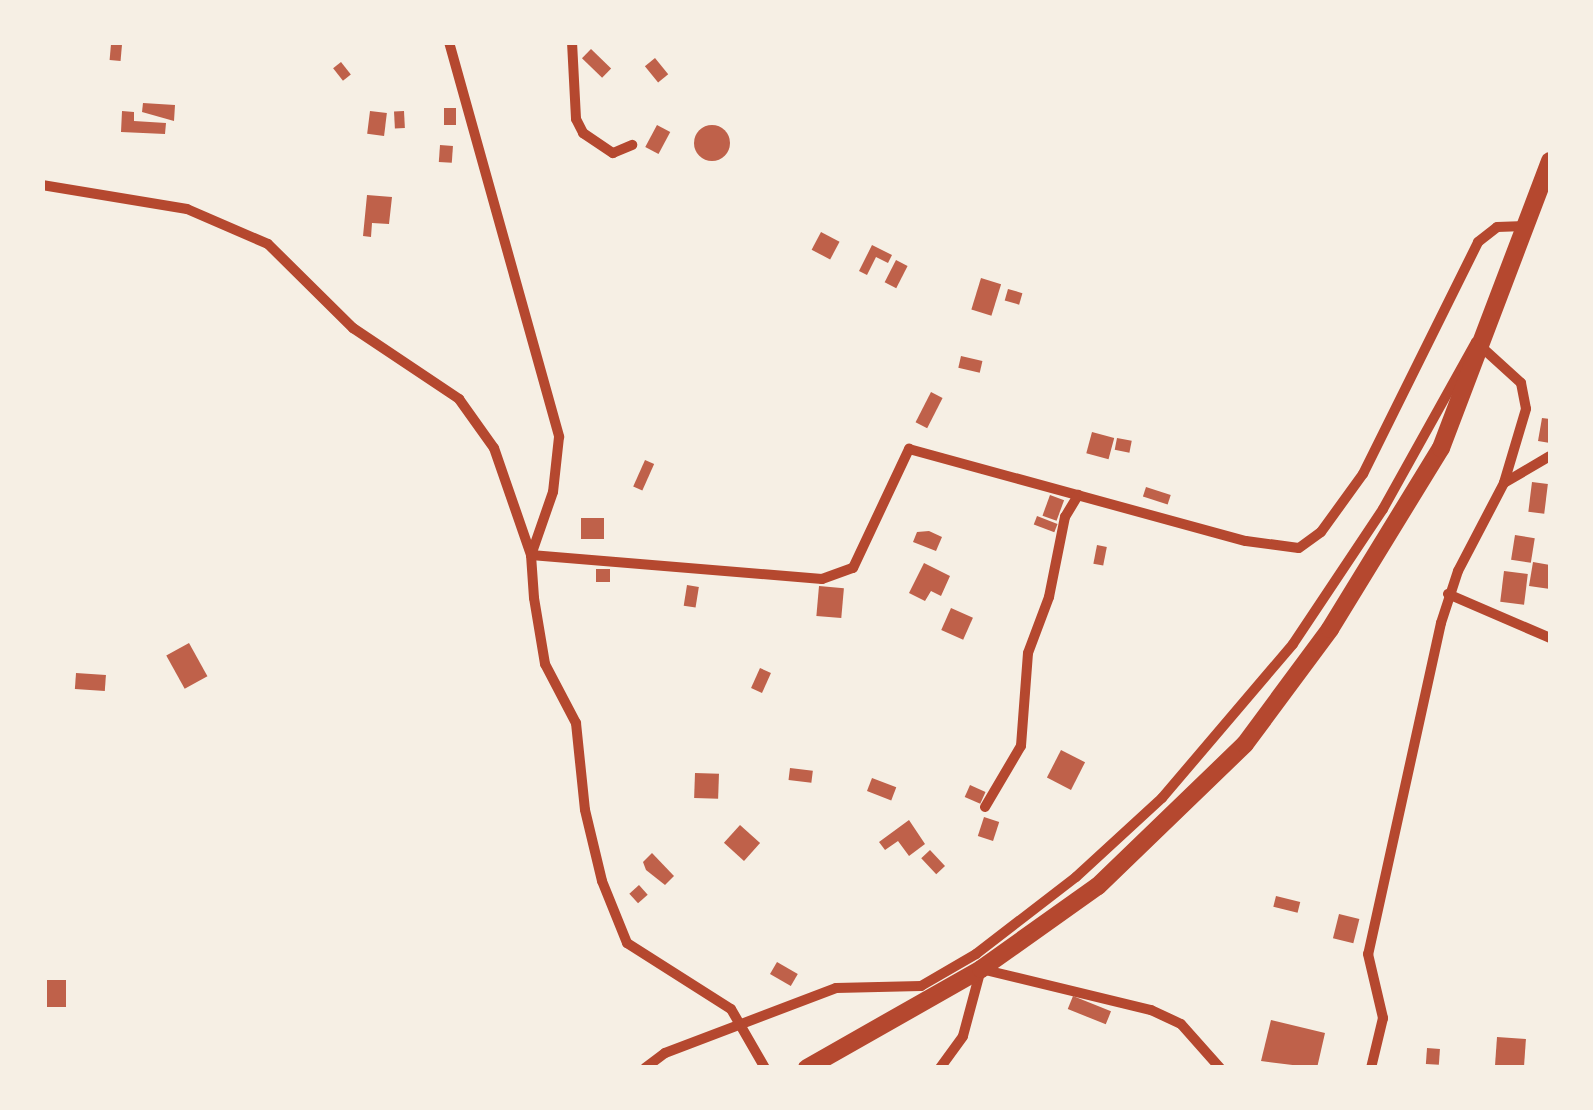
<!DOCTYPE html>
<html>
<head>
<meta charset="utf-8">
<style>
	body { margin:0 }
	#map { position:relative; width:1593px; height:1110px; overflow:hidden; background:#f6efe4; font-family:"Fira Sans",sans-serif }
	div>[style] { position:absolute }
	.building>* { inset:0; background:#bf614a; transform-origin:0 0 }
	.round { border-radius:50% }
	.minor>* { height:10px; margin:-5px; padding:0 5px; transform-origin:5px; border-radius:5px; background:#b5482f }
	.primary>* { height:18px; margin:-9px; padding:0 9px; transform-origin:9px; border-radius:9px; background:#b5482f }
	span { translate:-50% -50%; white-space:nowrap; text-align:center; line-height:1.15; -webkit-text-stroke:8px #f6efe4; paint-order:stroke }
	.frame { position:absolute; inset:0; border:45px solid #f6efe4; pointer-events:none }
</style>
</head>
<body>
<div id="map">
	<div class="building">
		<div style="left:111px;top:44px;width:11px;height:16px;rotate:5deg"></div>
		<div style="left:591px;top:49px;width:28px;height:13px;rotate:44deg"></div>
		<div style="left:655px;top:58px;width:21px;height:13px;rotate:51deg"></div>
		<div style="left:341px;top:62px;width:16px;height:10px;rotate:52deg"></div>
		<div style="clip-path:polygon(143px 103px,175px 105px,174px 121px,142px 112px)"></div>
		<div style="left:444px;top:108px;width:12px;height:17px"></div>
		<div style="clip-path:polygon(122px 111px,134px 112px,134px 121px,166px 123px,165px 134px,121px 132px)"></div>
		<div style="left:370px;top:111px;width:17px;height:23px;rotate:7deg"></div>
		<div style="left:404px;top:111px;width:17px;height:10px;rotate:87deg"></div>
		<div class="round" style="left:694px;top:125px;width:36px;height:36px"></div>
		<div style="left:657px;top:125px;width:15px;height:25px;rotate:28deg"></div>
		<div style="left:440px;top:145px;width:13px;height:17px;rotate:4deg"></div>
		<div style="clip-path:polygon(367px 195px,392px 197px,389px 224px,372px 223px,371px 237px,363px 236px)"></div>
		<div style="left:821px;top:232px;width:21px;height:20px;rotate:28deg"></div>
		<div style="clip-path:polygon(872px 245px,892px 255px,888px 263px,876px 257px,867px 275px,859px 271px)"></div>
		<div style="left:896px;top:260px;width:13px;height:25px;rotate:27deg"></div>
		<div style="left:981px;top:278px;width:21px;height:33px;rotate:17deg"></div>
		<div style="left:1008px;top:289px;width:15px;height:12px;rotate:16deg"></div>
		<div style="left:961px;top:356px;width:22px;height:12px;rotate:13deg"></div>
		<div style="left:931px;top:392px;width:13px;height:34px;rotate:27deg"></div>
		<div style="clip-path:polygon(1542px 418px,1550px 419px,1550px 443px,1538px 441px)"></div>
		<div style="left:1092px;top:432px;width:23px;height:22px;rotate:15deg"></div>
		<div style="left:1117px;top:438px;width:15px;height:12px;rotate:11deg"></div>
		<div style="left:645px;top:460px;width:10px;height:29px;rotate:24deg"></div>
		<div style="left:1532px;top:482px;width:16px;height:30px;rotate:7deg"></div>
		<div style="left:1146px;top:487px;width:26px;height:10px;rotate:18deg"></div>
		<div style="left:1050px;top:495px;width:15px;height:22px;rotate:20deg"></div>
		<div style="left:1037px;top:516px;width:22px;height:9px;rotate:21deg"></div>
		<div style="left:581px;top:518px;width:23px;height:21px"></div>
		<div style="clip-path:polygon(929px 531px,942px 537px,936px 551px,913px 542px,917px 532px)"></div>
		<div style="left:1515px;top:535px;width:20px;height:25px;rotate:9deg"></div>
		<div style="left:1097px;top:545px;width:10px;height:19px;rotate:11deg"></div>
		<div style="clip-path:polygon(1533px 562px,1550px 565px,1550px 589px,1529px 586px)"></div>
		<div style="clip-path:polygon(924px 563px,950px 576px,941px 596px,931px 591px,925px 601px,909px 593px)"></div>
		<div style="left:596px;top:569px;width:14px;height:13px"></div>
		<div style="left:1504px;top:571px;width:24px;height:31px;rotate:7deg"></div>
		<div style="left:687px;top:585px;width:12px;height:21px;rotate:9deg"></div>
		<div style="left:819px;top:586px;width:25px;height:30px;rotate:5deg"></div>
		<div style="left:951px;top:608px;width:24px;height:24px;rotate:24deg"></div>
		<div style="left:189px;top:643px;width:38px;height:26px;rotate:61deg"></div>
		<div style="left:760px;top:668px;width:12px;height:22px;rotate:24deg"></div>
		<div style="left:76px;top:673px;width:30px;height:16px;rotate:4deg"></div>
		<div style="left:1061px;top:750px;width:27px;height:31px;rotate:27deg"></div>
		<div style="left:790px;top:768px;width:23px;height:12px;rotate:7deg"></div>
		<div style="left:695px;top:773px;width:24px;height:25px;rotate:2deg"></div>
		<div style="left:872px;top:778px;width:26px;height:14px;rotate:21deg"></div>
		<div style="left:970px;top:785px;width:17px;height:13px;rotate:24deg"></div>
		<div style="left:984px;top:817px;width:16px;height:20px;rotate:18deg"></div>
		<div style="clip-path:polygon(909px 820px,925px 844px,909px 856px,898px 841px,885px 850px,879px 842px)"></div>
		<div style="left:740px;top:825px;width:27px;height:24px;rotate:42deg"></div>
		<div style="left:930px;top:850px;width:22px;height:12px;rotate:47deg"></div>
		<div style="clip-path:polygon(652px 853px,674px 876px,665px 885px,646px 870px,643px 862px)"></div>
		<div style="left:639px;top:885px;width:13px;height:13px;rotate:48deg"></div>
		<div style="left:1276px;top:896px;width:25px;height:11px;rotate:14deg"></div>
		<div style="left:1339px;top:914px;width:21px;height:25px;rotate:14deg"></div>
		<div style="left:777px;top:962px;width:24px;height:14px;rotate:30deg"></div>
		<div style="left:47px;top:980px;width:19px;height:27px"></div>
		<div style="left:1073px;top:996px;width:41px;height:14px;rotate:22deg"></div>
		<div style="clip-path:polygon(1271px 1020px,1325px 1033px,1317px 1068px,1261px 1061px)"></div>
		<div style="left:1497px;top:1037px;width:29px;height:31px;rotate:4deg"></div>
		<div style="left:1427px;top:1048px;width:13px;height:16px;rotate:4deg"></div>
	</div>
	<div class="minor">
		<div style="left:449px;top:42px;width:410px;rotate:74.4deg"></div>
		<div style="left:559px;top:437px;width:55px;rotate:96.2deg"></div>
		<div style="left:553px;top:492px;width:67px;rotate:109.2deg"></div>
		<div style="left:531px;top:555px;width:43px;rotate:86deg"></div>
		<div style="left:534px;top:598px;width:67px;rotate:80.5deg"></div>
		<div style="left:545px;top:664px;width:67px;rotate:62.3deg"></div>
		<div style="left:576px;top:723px;width:87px;rotate:84.1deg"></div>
		<div style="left:585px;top:810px;width:73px;rotate:76.5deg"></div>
		<div style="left:602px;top:881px;width:67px;rotate:68deg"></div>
		<div style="left:627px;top:943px;width:123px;rotate:32.4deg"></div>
		<div style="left:731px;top:1009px;width:68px;rotate:60deg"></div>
		<div style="left:572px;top:42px;width:77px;rotate:87deg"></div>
		<div style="left:576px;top:119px;width:16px;rotate:63deg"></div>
		<div style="left:583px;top:133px;width:36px;rotate:34deg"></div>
		<div style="left:613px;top:153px;width:21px;rotate:-23deg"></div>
		<div style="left:42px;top:185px;width:147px;rotate:9.4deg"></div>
		<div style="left:187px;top:209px;width:88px;rotate:23.4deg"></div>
		<div style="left:268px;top:244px;width:120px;rotate:44.7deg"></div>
		<div style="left:353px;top:328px;width:128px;rotate:33.8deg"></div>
		<div style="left:459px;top:399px;width:60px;rotate:54.5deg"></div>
		<div style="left:494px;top:448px;width:113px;rotate:70.9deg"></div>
		<div style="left:531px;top:555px;width:292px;rotate:4.7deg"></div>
		<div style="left:822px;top:579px;width:33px;rotate:-20deg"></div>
		<div style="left:853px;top:568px;width:132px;rotate:-64.8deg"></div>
		<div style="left:909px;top:449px;width:349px;rotate:15.3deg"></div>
		<div style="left:1246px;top:541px;width:53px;rotate:7.5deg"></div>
		<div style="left:1299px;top:548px;width:27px;rotate:-36deg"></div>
		<div style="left:1321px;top:532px;width:72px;rotate:-54.1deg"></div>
		<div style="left:1363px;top:474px;width:259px;rotate:-63.6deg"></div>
		<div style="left:1478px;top:242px;width:24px;rotate:-38deg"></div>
		<div style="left:1497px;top:227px;width:28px;rotate:-2deg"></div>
		<div style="left:1504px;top:483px;width:53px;rotate:-30.4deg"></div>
		<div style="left:1448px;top:594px;width:111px;rotate:23.3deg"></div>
		<div style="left:985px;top:807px;width:71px;rotate:-59.5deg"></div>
		<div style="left:1021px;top:746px;width:93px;rotate:-85.7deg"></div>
		<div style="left:1028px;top:653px;width:60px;rotate:-69.4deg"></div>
		<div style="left:1049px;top:597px;width:82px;rotate:-78.7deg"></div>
		<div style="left:1065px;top:517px;width:26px;rotate:-59deg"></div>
		<div style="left:645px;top:1068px;width:25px;rotate:-37deg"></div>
		<div style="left:665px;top:1053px;width:183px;rotate:-20.8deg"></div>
		<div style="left:836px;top:988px;width:85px;rotate:-1.3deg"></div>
		<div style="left:921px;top:986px;width:64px;rotate:-30.2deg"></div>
		<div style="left:976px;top:954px;width:126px;rotate:-37.6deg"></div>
		<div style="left:1076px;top:877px;width:117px;rotate:-42.6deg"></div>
		<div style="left:1162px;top:798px;width:202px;rotate:-49.6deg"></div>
		<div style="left:1293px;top:644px;width:162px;rotate:-56.3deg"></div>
		<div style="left:1383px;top:509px;width:191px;rotate:-60.9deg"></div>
		<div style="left:1476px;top:342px;width:61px;rotate:42.3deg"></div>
		<div style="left:1521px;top:383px;width:26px;rotate:79deg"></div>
		<div style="left:1526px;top:409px;width:77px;rotate:106.6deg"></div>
		<div style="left:1504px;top:483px;width:99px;rotate:117.6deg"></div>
		<div style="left:1458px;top:571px;width:55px;rotate:108.1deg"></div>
		<div style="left:1441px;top:623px;width:339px;rotate:102.4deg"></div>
		<div style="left:1368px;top:954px;width:66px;rotate:76.8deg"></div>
		<div style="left:1383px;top:1018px;width:51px;rotate:103.5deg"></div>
		<div style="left:940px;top:1068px;width:39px;rotate:-54deg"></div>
		<div style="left:963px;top:1036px;width:69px;rotate:-75deg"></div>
		<div style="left:981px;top:969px;width:175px;rotate:13.6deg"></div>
		<div style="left:1151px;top:1010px;width:33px;rotate:25deg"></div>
		<div style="left:1181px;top:1024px;width:59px;rotate:48.4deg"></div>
	</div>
	<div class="primary">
		<div style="left:807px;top:1068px;width:200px;rotate:-29.6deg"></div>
		<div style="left:981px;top:969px;width:143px;rotate:-35.4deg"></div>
		<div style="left:1098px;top:886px;width:204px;rotate:-44deg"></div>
		<div style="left:1245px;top:744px;width:143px;rotate:-53.5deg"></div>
		<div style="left:1330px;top:629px;width:212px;rotate:-58.5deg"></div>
		<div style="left:1441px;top:448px;width:307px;rotate:-69.2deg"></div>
	</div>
	<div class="frame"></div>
</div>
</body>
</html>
